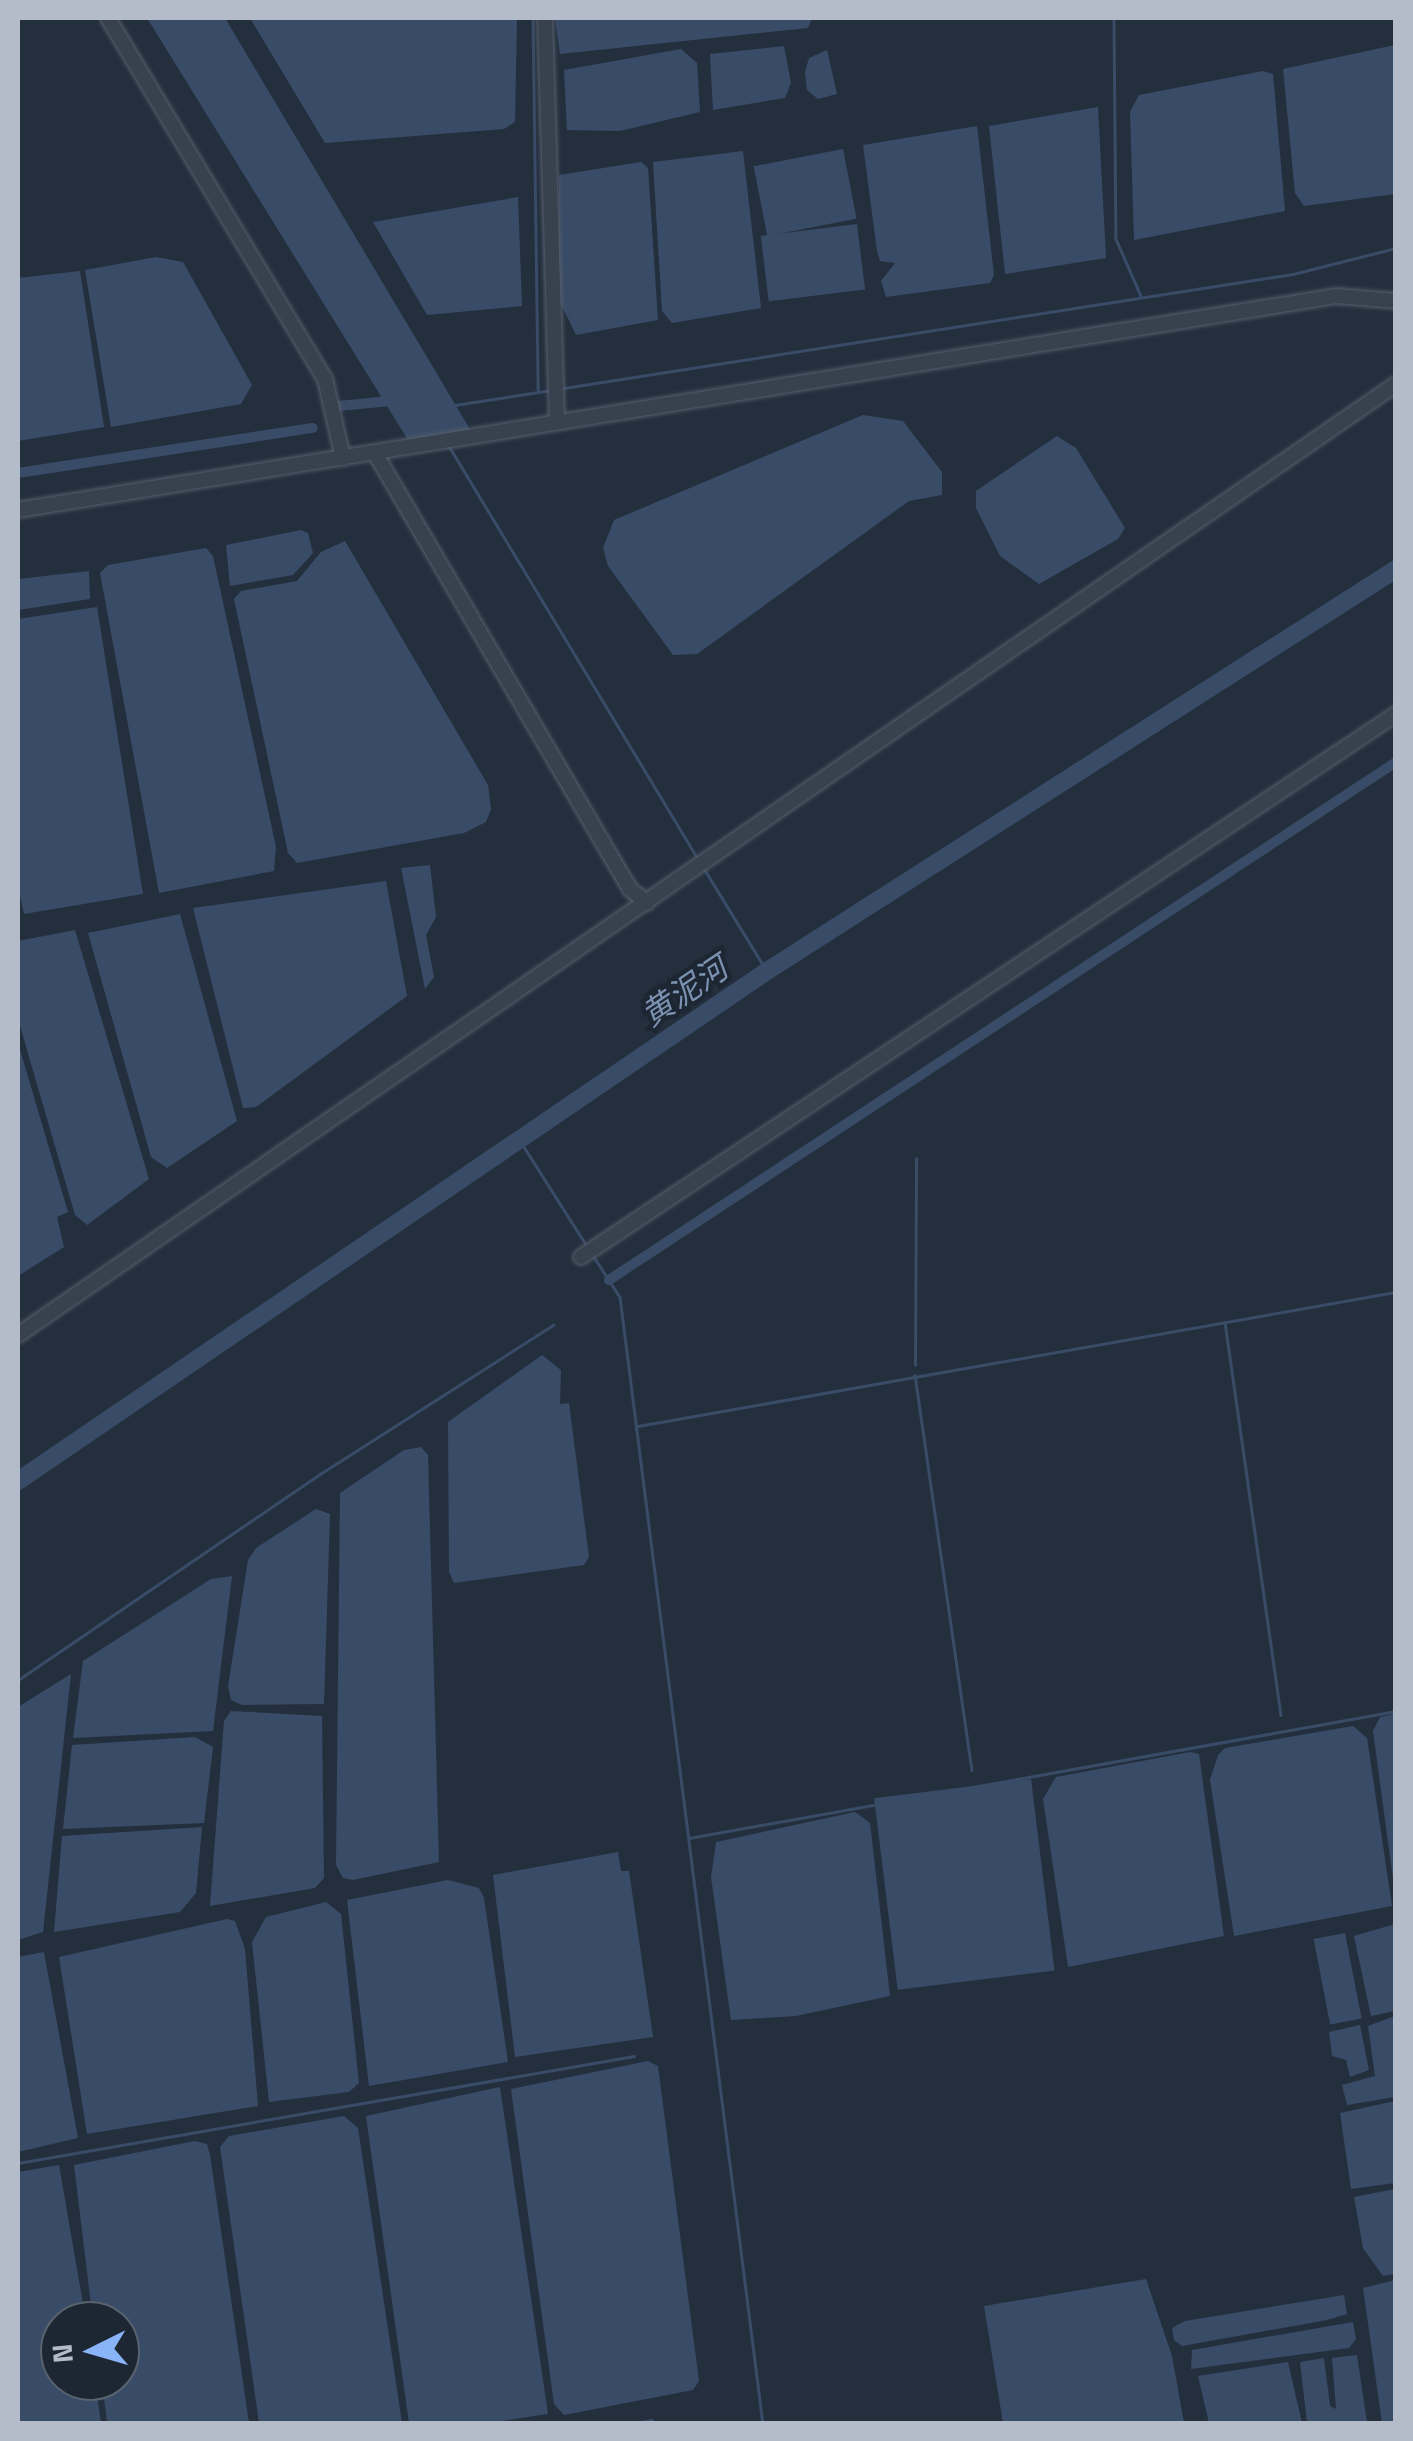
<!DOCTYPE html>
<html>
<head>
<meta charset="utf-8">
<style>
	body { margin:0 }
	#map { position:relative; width:1413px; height:2441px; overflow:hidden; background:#242f3e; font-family:"Titillium Web","Noto Sans SC",sans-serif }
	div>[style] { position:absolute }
	.water>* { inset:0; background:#394c67; transform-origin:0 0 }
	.stream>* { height:2.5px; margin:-1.25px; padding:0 1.25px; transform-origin:1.25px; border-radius:1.25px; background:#394c67 }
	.canal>* { height:10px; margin:-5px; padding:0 5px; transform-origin:5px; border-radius:5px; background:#394c67 }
	.river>* { height:18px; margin:-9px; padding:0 9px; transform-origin:9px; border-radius:9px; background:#394c67 }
	.roads { filter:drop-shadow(0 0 2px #565f6c) drop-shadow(0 0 2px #565f6c) }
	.minor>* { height:14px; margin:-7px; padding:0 7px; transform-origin:7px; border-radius:7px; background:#38414e }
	span { translate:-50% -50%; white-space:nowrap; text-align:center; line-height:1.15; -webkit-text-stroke:9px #1d2633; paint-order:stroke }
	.water-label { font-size:32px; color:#7c92b1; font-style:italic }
	.frame { position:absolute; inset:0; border:20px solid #b4bcc9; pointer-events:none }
	.north { position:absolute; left:40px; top:2301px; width:100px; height:100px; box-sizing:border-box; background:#1d2633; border:2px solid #59626f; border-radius:50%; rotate:265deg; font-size:28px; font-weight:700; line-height:40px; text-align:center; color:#b4bcc9 }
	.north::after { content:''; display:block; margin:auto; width:35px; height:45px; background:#8ab4f8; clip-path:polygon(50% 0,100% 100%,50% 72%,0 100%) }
</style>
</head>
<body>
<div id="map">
	<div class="water">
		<div style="clip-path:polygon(147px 18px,225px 18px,471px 431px,408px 440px)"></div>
		<div style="clip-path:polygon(250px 18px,517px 18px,515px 122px,504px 129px,325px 143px)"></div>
		<div style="clip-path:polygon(555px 18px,812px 18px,808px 28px,560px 54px)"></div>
		<div style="clip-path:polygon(1395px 45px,1395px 194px,1304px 206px,1295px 193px,1283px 69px)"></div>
		<div style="clip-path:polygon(784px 46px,791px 83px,785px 98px,713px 110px,710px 54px)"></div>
		<div style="clip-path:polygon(681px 49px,697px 63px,700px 112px,620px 131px,567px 130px,564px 70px)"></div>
		<div style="clip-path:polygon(827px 50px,837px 94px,818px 99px,807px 90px,805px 72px,809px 58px)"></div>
		<div style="clip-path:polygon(1263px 71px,1273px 74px,1285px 211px,1134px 240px,1130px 112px,1139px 95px)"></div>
		<div style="clip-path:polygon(1098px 107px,1106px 258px,1005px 274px,989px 126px)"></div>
		<div style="clip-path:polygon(977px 126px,994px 275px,990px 283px,886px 297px,881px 281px,895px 263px,880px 261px,877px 251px,863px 145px)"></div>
		<div style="left:843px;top:149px;width:71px;height:91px;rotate:79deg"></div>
		<div style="clip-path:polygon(743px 151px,761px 308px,672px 323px,662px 311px,653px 162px)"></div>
		<div style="clip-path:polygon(641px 162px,648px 168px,658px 320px,576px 335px,559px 300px,559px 175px)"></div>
		<div style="clip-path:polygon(518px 197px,522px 306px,427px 315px,373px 222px)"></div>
		<div style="left:857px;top:224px;width:66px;height:97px;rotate:83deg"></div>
		<div style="clip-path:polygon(156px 257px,183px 262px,252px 385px,241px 404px,111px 427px,85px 270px)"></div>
		<div style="clip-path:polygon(80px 271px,104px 427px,18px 441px,18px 278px)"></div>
		<div style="clip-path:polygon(863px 415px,903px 421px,942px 472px,942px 495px,909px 501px,697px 654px,673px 655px,608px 566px,603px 548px,614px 520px)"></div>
		<div style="clip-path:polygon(1057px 436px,1076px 448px,1125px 528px,1118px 539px,1039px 584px,1000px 556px,976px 508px,976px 491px)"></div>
		<div style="clip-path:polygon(301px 530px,308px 533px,313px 553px,293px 575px,230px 586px,226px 545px)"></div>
		<div style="clip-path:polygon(345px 541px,488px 785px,491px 809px,486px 822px,464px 833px,297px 863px,288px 853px,234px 599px,241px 591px,297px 581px,321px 552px)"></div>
		<div style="clip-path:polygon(206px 548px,213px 556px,276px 847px,274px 871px,159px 893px,100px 573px,108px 565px)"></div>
		<div style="clip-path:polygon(89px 571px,90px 599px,18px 610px,18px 579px)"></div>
		<div style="clip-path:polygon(97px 607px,143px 894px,24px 914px,18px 886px,18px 619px)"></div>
		<div style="clip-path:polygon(430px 865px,436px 917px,426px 935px,434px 977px,425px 989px,401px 868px)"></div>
		<div style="clip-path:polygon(386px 881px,407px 996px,256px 1107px,243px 1108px,193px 908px)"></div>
		<div style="clip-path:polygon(180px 914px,237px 1121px,167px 1168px,151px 1157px,88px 933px)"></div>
		<div style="clip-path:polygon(75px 930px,149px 1179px,87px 1225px,75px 1215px,18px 1019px,18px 941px)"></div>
		<div style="clip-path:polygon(18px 1043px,68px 1212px,57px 1217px,64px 1247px,18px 1276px)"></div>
		<div style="clip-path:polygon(542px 1355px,561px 1370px,560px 1404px,569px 1403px,589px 1557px,584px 1565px,454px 1583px,449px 1572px,448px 1422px)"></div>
		<div style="clip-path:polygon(421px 1447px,428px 1455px,439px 1862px,353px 1880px,343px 1878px,336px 1865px,340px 1493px,404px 1450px)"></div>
		<div style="clip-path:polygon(316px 1509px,330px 1514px,324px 1704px,242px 1705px,231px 1700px,228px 1686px,248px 1560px,256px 1548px)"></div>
		<div style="clip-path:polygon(232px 1576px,213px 1731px,73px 1738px,83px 1661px,211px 1579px)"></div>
		<div style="clip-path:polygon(71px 1674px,43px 1932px,18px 1940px,18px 1707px)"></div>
		<div style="clip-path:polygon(231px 1711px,322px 1716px,324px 1878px,315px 1888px,210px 1906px,224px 1721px)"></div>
		<div style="clip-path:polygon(1395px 1714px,1396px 1714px,1395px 1894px,1373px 1731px,1380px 1717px)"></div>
		<div style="clip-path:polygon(1353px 1726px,1367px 1738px,1392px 1906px,1234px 1936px,1210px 1780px,1218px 1755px,1225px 1748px)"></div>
		<div style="clip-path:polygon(195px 1737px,213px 1747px,204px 1823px,63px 1829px,72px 1745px)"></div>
		<div style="clip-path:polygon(1190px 1752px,1199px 1754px,1224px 1936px,1068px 1967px,1043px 1799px,1056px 1777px)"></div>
		<div style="left:1031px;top:1779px;width:193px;height:158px;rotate:83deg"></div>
		<div style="clip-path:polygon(855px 1812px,870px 1823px,890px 1996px,796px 2016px,731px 2020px,711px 1877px,716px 1842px)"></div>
		<div style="clip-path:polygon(202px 1827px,196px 1893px,180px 1912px,54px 1932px,62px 1836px)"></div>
		<div style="clip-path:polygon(618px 1852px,621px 1871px,629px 1871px,653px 2037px,515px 2057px,493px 1875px)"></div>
		<div style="clip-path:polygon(448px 1880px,479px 1888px,484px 1898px,508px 2062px,369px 2086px,347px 1900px)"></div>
		<div style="clip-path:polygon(326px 1902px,341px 1914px,359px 2083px,349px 2092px,269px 2102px,252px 1942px,266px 1917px)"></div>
		<div style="clip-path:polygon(227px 1919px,235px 1921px,245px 1949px,258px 2106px,87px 2134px,59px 1957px)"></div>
		<div style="clip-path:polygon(1395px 1924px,1395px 2011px,1371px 2016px,1354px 1936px)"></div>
		<div style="left:1345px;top:1933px;width:87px;height:32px;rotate:79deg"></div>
		<div style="clip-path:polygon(44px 1952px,78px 2138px,18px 2152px,18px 1957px)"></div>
		<div style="clip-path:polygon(1395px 2016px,1395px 2097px,1347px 2105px,1342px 2085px,1375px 2076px,1368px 2026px)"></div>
		<div style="clip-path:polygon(1360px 2025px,1369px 2070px,1350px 2077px,1346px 2060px,1332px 2056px,1329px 2032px)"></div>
		<div style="clip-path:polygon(648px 2061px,658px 2066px,699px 2381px,693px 2390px,564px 2415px,554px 2404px,511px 2089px)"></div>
		<div style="clip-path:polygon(500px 2087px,548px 2414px,489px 2423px,409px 2423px,366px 2116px)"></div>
		<div style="clip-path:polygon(1395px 2101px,1395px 2183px,1351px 2189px,1340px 2113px)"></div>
		<div style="clip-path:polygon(344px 2116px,358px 2128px,402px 2423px,259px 2423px,220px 2147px,229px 2136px)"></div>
		<div style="clip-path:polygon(195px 2141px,207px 2144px,210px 2155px,249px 2423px,107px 2423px,102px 2381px,120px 2381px,120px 2321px,93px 2321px,74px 2165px)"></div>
		<div style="clip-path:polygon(59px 2165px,86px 2321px,60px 2321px,60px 2381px,95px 2381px,101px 2423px,18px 2423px,18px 2172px)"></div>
		<div style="clip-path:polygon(1395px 2189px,1395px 2274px,1383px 2276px,1363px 2248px,1354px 2197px)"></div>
		<div style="clip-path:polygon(1146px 2279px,1172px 2356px,1184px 2423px,1003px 2423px,984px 2306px)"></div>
		<div style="clip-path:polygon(1395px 2280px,1395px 2423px,1382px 2423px,1363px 2288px)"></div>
		<div style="clip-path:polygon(1344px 2295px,1347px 2314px,1327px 2320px,1182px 2346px,1174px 2340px,1172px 2328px,1185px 2321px)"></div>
		<div style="clip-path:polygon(1353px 2322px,1356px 2339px,1349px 2348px,1191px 2369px,1192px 2350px)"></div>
		<div style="clip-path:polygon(1357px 2355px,1367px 2422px,1307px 2423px,1300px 2362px,1324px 2358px,1330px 2406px,1336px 2409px,1332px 2358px)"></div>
		<div style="clip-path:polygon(1288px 2362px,1302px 2423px,1209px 2423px,1198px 2376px)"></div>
	</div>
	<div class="stream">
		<div style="left:533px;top:18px;width:373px;rotate:89.2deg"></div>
		<div style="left:1114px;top:18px;width:221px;rotate:89.5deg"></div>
		<div style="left:1116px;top:239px;width:62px;rotate:66.3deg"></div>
		<div style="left:564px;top:388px;width:738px;rotate:-8.89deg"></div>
		<div style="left:1293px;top:274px;width:106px;rotate:-14.2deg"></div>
		<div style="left:455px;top:405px;width:97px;rotate:-8.9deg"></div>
		<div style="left:449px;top:446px;width:481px;rotate:58.9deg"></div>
		<div style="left:705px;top:870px;width:119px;rotate:58.5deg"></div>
		<div style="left:519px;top:1139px;width:127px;rotate:57.6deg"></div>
		<div style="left:594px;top:1257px;width:48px;rotate:57deg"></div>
		<div style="left:620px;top:1297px;width:1136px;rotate:82.77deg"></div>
		<div style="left:1225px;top:1322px;width:397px;rotate:81.9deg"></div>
		<div style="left:915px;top:1365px;width:206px;rotate:-89.7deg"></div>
		<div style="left:915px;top:1375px;width:399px;rotate:81.8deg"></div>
		<div style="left:638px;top:1426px;width:770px;rotate:-10.03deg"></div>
		<div style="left:18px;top:1680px;width:366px;rotate:-34.3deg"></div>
		<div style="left:320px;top:1474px;width:277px;rotate:-32.6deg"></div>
		<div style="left:689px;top:1838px;width:718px;rotate:-10.18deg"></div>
		<div style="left:18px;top:2163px;width:625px;rotate:-9.85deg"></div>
		<div style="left:632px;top:2424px;width:20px;rotate:-11deg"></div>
	</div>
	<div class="canal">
		<div style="left:338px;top:406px;width:53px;rotate:-5.4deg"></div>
		<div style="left:18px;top:473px;width:298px;rotate:-8.7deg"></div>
		<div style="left:609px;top:1280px;width:942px;rotate:-33.35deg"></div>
	</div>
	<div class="river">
		<div style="left:18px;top:1481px;width:906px;rotate:-34.25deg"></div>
		<div style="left:767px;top:971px;width:746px;rotate:-32.58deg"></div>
	</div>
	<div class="roads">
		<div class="minor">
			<div style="left:108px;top:18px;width:421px;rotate:59deg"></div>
			<div style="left:325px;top:379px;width:81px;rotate:77.2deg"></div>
			<div style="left:545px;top:18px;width:405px;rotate:88.3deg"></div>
			<div style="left:375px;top:453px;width:505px;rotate:59.68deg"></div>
			<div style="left:630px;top:889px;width:22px;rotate:39deg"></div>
			<div style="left:18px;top:510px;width:1336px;rotate:-9.22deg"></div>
			<div style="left:1337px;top:296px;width:59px;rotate:4.8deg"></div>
			<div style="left:581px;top:1257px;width:979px;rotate:-33.67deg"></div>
			<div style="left:18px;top:1335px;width:1674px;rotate:-34.61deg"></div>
		</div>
	</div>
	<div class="water-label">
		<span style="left:684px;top:991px;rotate:-34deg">黄泥河</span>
	</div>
	<div class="frame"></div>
	<div class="north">N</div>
</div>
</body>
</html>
